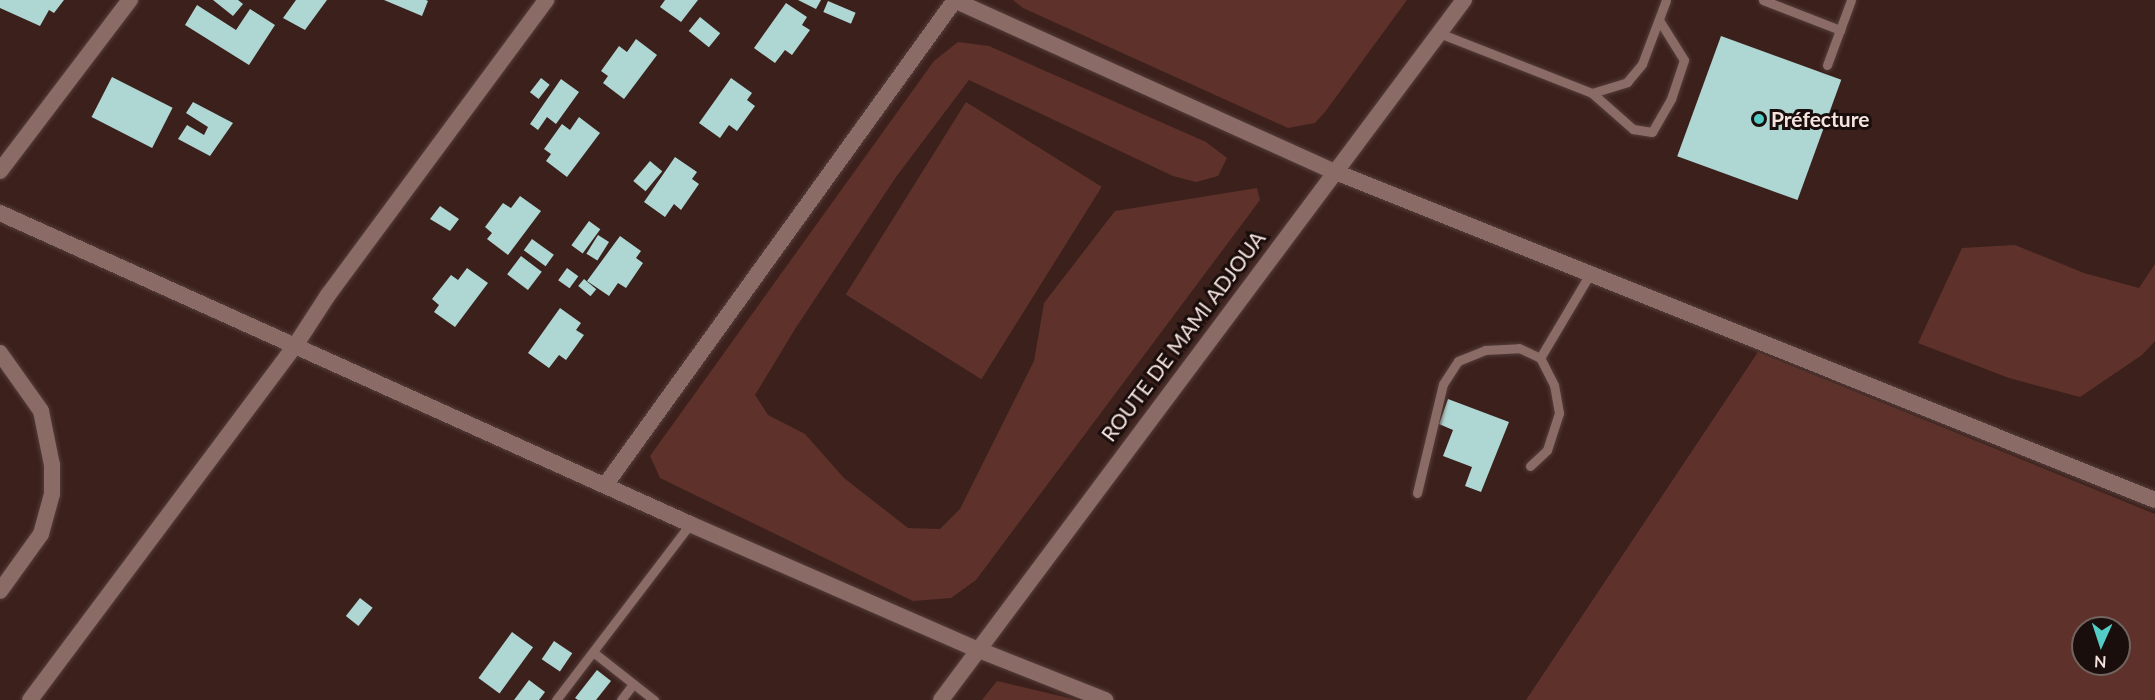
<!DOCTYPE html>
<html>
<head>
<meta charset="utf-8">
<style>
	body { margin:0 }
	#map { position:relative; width:2155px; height:700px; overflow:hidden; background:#3b201c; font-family:Lato,sans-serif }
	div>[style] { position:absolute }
	.green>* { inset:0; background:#5e322a; transform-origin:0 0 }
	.building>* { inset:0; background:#aed7d4; transform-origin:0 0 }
	.roads { filter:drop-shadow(0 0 2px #543d3a) drop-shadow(0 0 2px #543d3a) }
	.service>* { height:9px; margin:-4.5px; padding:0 4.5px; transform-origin:4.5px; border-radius:4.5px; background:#8b6b65 }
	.minor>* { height:16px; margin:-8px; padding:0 8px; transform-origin:8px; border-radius:8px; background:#8b6b65 }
	.tertiary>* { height:16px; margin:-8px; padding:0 8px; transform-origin:8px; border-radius:8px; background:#8b6b65 }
	.dots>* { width:16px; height:16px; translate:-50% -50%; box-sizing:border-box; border:3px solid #1a0e0c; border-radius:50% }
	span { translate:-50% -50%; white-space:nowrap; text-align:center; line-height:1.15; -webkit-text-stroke:6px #1a0e0c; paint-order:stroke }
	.poi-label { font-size:21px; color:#f5e3df; font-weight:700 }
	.left { translate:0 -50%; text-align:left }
	.street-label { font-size:21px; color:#f5e3df }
	.north { position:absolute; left:2071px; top:616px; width:60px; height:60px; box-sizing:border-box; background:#1a0e0c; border:2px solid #726360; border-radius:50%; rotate:183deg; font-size:16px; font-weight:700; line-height:24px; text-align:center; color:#f5e3df }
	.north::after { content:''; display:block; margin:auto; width:21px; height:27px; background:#54cdc7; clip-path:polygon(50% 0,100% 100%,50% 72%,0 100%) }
</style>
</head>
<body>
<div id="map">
	<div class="green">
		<div style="clip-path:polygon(1013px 0,1407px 0,1325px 112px,1315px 123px,1288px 128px,1023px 8px)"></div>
		<div style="clip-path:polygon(958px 42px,989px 46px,1206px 142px,1227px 158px,1218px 176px,1196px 182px,1173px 176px,969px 80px,896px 177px,795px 329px,755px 395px,768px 415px,805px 434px,844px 478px,908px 528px,940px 529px,960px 509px,1034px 361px,1044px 303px,1115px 211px,1257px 188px,1260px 200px,976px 580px,951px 598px,913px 601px,660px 478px,650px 456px,934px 61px)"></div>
		<div style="left:966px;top:102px;width:160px;height:227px;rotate:32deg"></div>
		<div style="clip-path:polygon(2015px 245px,2084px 273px,2139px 288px,2155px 264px,2155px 341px,2142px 355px,2080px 397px,2009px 378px,1918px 343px,1962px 248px)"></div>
		<div style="clip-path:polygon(evenodd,1758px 352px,2155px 514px,2155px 700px,1526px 700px,1758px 352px,2083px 628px,2119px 628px,2119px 664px,2083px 664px,2083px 628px)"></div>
		<div style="clip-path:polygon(997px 681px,1077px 700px,982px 700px)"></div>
	</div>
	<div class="building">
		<div style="clip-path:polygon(0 0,64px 0,54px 13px,49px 10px,40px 26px,0 8px)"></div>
		<div style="clip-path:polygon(213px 0,238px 0,243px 4px,233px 16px)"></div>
		<div style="clip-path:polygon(296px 0,327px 0,305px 30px,283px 18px)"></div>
		<div style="clip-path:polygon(384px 0,426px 0,428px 1px,422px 16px)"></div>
		<div style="clip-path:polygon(665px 0,698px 0,681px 22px,660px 7px)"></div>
		<div style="clip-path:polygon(798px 0,821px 0,816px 9px)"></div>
		<div style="left:828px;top:1px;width:30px;height:12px;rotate:23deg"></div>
		<div style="clip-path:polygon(786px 3px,807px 17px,802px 25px,810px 30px,792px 55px,785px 50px,775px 63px,754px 48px)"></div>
		<div style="clip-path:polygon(197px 5px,236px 30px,250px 9px,275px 25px,249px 65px,185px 25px)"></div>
		<div style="left:700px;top:17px;width:26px;height:18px;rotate:39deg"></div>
		<div style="left:1721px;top:36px;width:128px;height:128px;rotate:20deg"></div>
		<div style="clip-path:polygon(636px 39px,657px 55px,624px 99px,603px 83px,608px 76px,601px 71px,619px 46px,627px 52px)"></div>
		<div style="left:112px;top:77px;width:68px;height:45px;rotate:27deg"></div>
		<div style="left:541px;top:78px;width:11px;height:18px;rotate:38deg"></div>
		<div style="clip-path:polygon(731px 78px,752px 93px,747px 100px,755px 106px,737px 131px,729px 125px,720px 138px,699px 123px)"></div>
		<div style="clip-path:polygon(561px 79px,579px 92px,556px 124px,547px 117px,538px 130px,530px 124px)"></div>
		<div style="clip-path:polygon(193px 102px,233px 123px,210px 156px,178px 139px,187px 125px,204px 135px,208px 127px,186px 113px)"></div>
		<div style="clip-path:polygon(579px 117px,600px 133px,567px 177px,546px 161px,551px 154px,544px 149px,562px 124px,570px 130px)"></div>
		<div style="clip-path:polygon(675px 157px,697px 172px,692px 179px,699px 184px,681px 210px,674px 204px,665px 217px,644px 202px)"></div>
		<div style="left:650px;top:161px;width:16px;height:26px;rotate:40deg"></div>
		<div style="clip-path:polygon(520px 196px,541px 211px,508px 255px,487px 239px,492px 233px,485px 227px,503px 203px,511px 208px)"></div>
		<div style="clip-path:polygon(440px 206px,459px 219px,450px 231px,430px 219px)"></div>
		<div style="left:589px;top:221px;width:14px;height:30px;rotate:36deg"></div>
		<div style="left:598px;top:235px;width:13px;height:22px;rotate:32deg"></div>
		<div style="clip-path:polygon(620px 236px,641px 251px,636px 258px,643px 263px,626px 288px,618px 283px,609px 296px,587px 281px)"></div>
		<div style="left:532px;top:239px;width:27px;height:14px;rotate:36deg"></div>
		<div style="left:521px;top:256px;width:26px;height:23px;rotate:37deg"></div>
		<div style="clip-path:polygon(467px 268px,488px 283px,455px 327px,434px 312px,439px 305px,432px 299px,451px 275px,458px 280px)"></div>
		<div style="left:567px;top:268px;width:14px;height:15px;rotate:36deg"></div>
		<div style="left:584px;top:279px;width:16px;height:9px;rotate:40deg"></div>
		<div style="clip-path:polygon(560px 308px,581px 323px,576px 330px,584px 335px,566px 360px,559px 355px,549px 368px,528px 353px)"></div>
		<div style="clip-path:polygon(1448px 399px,1509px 422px,1481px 492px,1465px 486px,1472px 467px,1443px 456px,1453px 430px,1439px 424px)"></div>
		<div style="left:360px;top:598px;width:16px;height:23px;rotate:38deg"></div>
		<div style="left:512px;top:632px;width:26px;height:57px;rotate:36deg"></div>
		<div style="left:554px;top:641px;width:22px;height:22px;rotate:34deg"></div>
		<div style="clip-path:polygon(597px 670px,611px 681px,596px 700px,578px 700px,575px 698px)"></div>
		<div style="clip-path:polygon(529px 680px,545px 692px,539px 700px,514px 700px)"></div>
	</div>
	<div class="roads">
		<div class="service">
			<div style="left:1763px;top:0;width:83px;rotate:21.3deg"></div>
			<div style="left:1439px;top:33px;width:164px;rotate:21.4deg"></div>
			<div style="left:1592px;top:93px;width:37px;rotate:-17deg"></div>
			<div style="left:1627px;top:82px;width:23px;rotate:-50deg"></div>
			<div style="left:1642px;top:64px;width:68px;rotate:-69.4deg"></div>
			<div style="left:1827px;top:65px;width:69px;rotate:-69.7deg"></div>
			<div style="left:1592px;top:93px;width:55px;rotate:41.3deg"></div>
			<div style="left:1633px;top:129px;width:19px;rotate:9deg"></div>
			<div style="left:1652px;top:132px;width:38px;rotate:-60deg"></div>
			<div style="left:1671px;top:99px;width:41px;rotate:-71.6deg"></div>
			<div style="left:1684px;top:60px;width:47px;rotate:-122deg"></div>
			<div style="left:1530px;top:466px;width:23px;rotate:-43deg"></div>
			<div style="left:1547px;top:450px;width:39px;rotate:-72deg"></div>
			<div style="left:1559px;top:413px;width:28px;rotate:-100deg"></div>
			<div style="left:1554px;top:385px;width:30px;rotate:-117deg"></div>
			<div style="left:1417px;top:493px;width:112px;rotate:-76.6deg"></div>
			<div style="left:1443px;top:384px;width:27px;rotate:-57deg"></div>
			<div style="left:1458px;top:361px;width:29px;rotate:-22deg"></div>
			<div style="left:1485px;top:350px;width:34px;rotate:-3deg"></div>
			<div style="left:1519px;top:348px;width:23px;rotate:25deg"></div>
			<div style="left:1540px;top:358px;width:100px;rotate:-59.3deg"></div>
			<div style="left:593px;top:652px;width:78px;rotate:38.2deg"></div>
			<div style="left:556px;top:700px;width:221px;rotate:-52.7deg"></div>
			<div style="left:621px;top:700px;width:20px;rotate:-53deg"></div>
		</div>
		<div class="minor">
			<div style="left:954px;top:0;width:416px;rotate:24.3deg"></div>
			<div style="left:1333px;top:171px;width:885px;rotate:21.81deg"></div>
			<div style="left:0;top:171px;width:215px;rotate:-52.8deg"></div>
			<div style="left:0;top:353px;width:71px;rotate:54.7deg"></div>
			<div style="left:41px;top:411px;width:55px;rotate:78.5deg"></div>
			<div style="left:52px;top:465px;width:29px;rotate:90deg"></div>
			<div style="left:52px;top:494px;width:41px;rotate:105.4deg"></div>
			<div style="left:41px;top:534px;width:70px;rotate:125.7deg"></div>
			<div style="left:606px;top:484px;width:597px;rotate:-54.21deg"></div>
			<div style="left:30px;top:700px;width:442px;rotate:-53.2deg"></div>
			<div style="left:295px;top:346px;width:61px;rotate:-57.1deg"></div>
			<div style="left:328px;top:295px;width:367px;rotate:-53.5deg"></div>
		</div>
		<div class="tertiary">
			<div style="left:0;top:213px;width:757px;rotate:24.26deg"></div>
			<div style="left:690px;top:524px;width:315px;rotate:23.6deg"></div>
			<div style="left:979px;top:650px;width:136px;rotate:21.6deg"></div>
			<div style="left:941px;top:700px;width:874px;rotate:-53.24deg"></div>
		</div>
	</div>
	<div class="dots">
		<div style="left:1759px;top:119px;background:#54cdc7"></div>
	</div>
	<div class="poi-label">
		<span class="left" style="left:1771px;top:119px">Préfecture</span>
	</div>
	<div class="street-label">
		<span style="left:1183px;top:336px;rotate:-53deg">ROUTE DE MAMI ADJOUA</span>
	</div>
	<div class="north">N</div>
</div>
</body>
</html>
